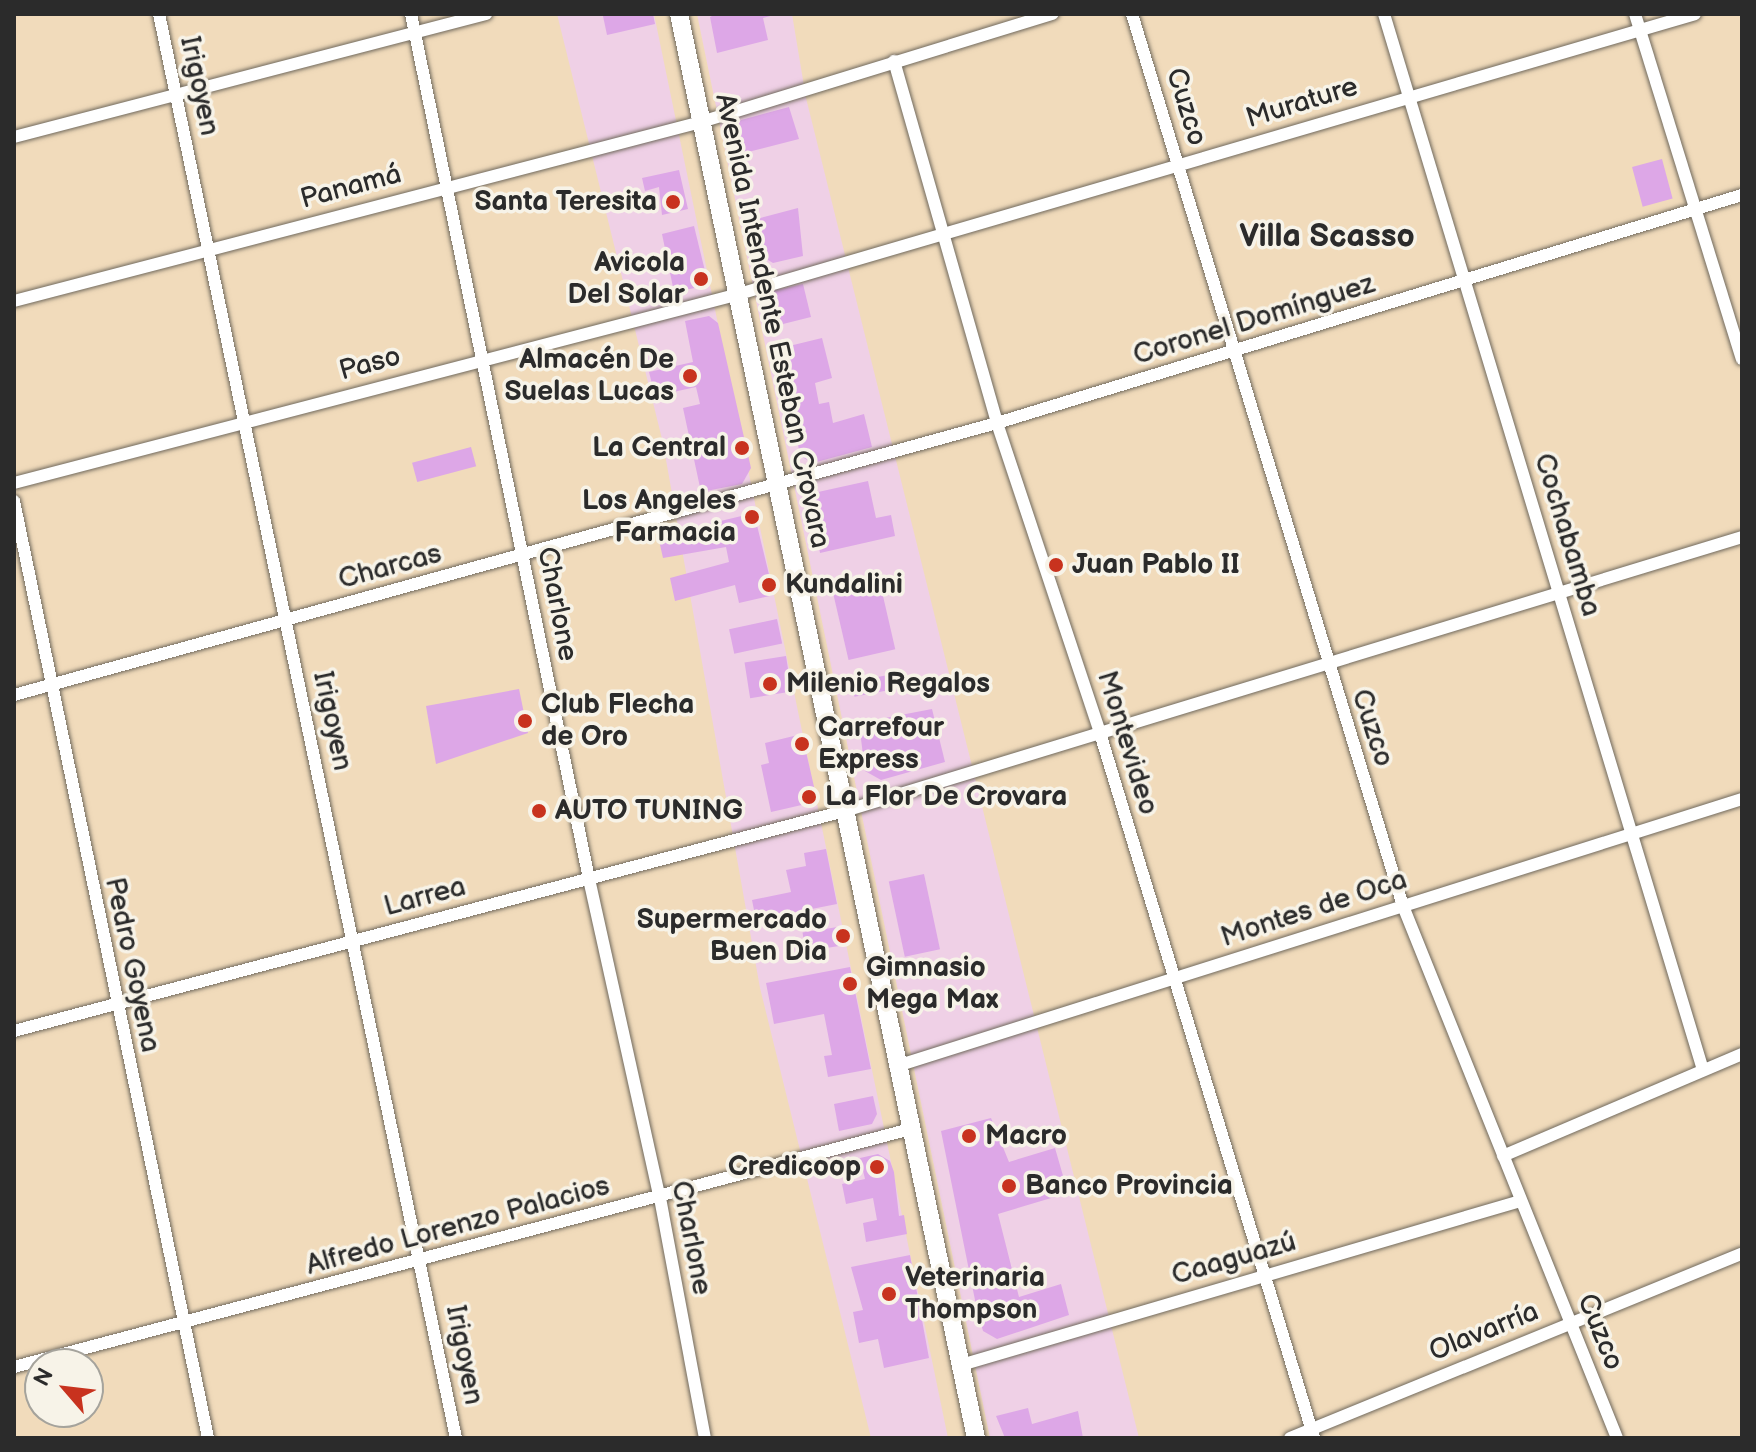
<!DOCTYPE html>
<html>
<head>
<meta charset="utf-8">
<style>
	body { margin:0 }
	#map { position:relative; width:1756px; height:1452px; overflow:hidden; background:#f1dbbb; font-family:"Balsamiq Sans",sans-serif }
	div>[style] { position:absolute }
	.built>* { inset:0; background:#efd0e6 }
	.building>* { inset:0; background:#dda7e7; transform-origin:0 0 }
	.roads { filter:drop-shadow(0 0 2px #70695d) drop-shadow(0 0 2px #70695d) }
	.minor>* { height:12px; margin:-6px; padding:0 6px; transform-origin:6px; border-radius:6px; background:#fff }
	.secondary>* { height:18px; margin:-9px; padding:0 9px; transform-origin:9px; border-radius:9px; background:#fff }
	.dots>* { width:22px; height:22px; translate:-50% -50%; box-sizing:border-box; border:4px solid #f7f3e8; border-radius:50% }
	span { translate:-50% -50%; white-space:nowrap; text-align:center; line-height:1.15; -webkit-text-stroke:7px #f7f3e8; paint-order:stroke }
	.street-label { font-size:28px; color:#2b2b2b }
	.poi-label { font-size:28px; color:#2b2b2b; font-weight:700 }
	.right { translate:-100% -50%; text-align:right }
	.left { translate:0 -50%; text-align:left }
	.quarter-label { font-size:32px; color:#2b2b2b; font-weight:700 }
	.frame { position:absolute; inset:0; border:16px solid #2b2b2b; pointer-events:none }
	.north { position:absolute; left:24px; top:1348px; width:80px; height:80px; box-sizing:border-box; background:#f7f3e8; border:2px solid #a5a39c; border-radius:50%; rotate:298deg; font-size:22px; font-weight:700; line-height:32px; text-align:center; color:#2b2b2b }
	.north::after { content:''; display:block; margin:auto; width:28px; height:36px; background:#c8321e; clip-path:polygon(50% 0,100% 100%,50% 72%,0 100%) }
</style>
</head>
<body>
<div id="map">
	<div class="built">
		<div style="clip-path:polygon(557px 14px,654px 14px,948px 1438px,871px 1438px,760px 988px,663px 443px)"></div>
		<div style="clip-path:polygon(697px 14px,792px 14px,806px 98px,1139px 1438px,990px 1438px)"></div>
	</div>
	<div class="building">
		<div style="clip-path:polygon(653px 14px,655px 24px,607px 35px,603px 16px)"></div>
		<div style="clip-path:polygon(716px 14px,774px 14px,774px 15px,763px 18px,768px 40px,717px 53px,710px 17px)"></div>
		<div style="clip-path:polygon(789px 107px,799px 139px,740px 154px,733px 130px,741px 120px)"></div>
		<div style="left:1662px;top:159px;width:41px;height:31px;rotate:75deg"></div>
		<div style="clip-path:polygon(679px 170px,688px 209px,662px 215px,659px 187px,645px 191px,642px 178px)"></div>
		<div style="clip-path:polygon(798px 208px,803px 256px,773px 263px,761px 256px,753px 220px)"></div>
		<div style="clip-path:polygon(694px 226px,706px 275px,700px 287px,674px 292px,662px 234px)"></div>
		<div style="clip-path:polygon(803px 284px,811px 317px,767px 328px,762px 304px,768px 292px)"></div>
		<div style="clip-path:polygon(709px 316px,718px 323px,751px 468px,742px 484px,701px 492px,683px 408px,700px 404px,696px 387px,655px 396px,649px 372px,693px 362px,685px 321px)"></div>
		<div style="clip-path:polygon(822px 338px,832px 378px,815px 383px,819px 404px,829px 402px,833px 423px,864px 414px,872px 447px,813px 463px,800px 456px,781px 348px)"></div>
		<div style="left:471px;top:447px;width:20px;height:61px;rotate:75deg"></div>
		<div style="clip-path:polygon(868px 481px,876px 518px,891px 515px,895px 536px,820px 553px,809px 494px)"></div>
		<div style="clip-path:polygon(754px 513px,774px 595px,739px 603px,735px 585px,675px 601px,670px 578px,729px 562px,726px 547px,663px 558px,658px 536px)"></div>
		<div style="left:880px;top:583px;width:68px;height:48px;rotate:77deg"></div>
		<div style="left:777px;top:619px;width:25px;height:49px;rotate:78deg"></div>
		<div style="left:786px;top:656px;width:36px;height:42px;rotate:81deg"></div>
		<div style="left:888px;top:675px;width:15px;height:37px;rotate:79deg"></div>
		<div style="clip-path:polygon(519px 689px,528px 733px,436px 764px,426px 706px)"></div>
		<div style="clip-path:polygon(932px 709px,945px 762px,881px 780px,865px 771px,859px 723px)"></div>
		<div style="clip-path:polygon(802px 734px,815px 791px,806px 804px,771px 812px,761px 765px,769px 763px,765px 743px)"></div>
		<div style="clip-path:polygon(826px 849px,837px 904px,756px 920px,752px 900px,791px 892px,786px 870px,806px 866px,804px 853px)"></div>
		<div style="left:924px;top:874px;width:77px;height:36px;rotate:78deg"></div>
		<div style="left:844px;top:926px;width:19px;height:42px;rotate:81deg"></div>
		<div style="clip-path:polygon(850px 967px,871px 1069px,828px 1077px,824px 1056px,832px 1055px,824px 1014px,774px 1024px,766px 983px)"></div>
		<div style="clip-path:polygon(873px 1096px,877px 1114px,872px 1124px,839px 1131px,834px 1104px)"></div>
		<div style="clip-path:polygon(991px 1118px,1009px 1162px,1055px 1148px,1068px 1193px,998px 1214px,1019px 1297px,1061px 1284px,1069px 1315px,997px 1339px,983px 1331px,977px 1310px,941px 1131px)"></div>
		<div style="clip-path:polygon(878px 1154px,890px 1161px,894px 1172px,899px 1216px,904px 1215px,907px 1234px,866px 1242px,863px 1223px,877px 1220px,873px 1198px,846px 1204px,842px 1184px,865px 1179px,860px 1158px)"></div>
		<div style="clip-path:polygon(910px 1255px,929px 1358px,884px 1368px,878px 1339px,859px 1343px,853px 1312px,863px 1310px,851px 1267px)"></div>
		<div style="clip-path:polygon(1028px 1408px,1032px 1424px,1078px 1411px,1083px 1438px,1005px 1438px,996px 1416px)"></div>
	</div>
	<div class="roads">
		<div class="minor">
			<div style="left:159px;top:14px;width:1455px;rotate:78.22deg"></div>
			<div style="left:411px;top:14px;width:883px;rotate:78.37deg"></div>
			<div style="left:589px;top:879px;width:327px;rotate:77.5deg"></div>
			<div style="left:660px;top:1198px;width:244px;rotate:79.4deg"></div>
			<div style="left:1132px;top:14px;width:932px;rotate:73.1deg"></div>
			<div style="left:1403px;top:906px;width:573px;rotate:68.09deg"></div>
			<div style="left:1384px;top:14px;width:1103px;rotate:73.19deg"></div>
			<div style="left:1635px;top:14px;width:361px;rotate:72.8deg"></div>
			<div style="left:894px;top:61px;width:376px;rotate:74.1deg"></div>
			<div style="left:997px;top:423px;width:327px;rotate:71.6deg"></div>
			<div style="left:1100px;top:733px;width:737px;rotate:73.11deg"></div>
			<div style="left:14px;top:137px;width:488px;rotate:-14.6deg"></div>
			<div style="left:14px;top:301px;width:710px;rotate:-14.6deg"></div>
			<div style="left:701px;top:122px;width:368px;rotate:-17.1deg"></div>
			<div style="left:14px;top:483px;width:749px;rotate:-14.61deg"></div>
			<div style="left:739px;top:294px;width:996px;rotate:-16.32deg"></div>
			<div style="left:14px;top:501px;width:957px;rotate:78.3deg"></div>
			<div style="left:14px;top:695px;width:1020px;rotate:-15.47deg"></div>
			<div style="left:997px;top:423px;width:779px;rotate:-17.02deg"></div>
			<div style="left:14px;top:1031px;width:863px;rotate:-14.84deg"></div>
			<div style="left:848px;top:810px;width:935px;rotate:-16.98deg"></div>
			<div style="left:900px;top:1065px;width:883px;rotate:-17.53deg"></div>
			<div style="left:1503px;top:1156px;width:260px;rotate:-23.1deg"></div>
			<div style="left:961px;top:1365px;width:583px;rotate:-16.35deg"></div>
			<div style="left:14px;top:1367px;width:931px;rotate:-14.87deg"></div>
			<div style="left:1290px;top:1438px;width:488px;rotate:-22.2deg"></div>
		</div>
		<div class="secondary">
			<div style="left:679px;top:14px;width:1455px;rotate:78.22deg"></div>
		</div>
	</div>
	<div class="dots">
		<div style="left:673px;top:202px;background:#c8321e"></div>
		<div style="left:701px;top:279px;background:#c8321e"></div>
		<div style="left:690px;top:376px;background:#c8321e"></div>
		<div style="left:742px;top:448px;background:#c8321e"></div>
		<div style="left:752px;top:517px;background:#c8321e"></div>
		<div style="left:1056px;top:565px;background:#c8321e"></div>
		<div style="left:769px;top:585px;background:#c8321e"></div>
		<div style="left:770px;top:684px;background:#c8321e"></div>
		<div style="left:525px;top:721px;background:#c8321e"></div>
		<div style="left:802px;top:744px;background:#c8321e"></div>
		<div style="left:809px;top:797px;background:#c8321e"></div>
		<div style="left:539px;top:811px;background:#c8321e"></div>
		<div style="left:843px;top:936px;background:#c8321e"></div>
		<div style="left:850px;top:984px;background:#c8321e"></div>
		<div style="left:969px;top:1136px;background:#c8321e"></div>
		<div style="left:877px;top:1167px;background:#c8321e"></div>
		<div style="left:1009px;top:1186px;background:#c8321e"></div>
		<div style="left:889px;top:1294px;background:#c8321e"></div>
	</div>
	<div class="street-label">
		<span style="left:199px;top:86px;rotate:78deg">Irigoyen</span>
		<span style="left:1302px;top:103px;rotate:-17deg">Murature</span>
		<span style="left:1186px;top:107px;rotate:73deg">Cuzco</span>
		<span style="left:351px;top:187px;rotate:-15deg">Panamá</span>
		<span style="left:1254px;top:320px;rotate:-17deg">Coronel Domínguez</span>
		<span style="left:772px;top:321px;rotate:78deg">Avenida Intendente Esteban Crovara</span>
		<span style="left:370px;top:364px;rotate:-15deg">Paso</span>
		<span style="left:1567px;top:535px;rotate:73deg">Cochabamba</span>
		<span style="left:390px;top:567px;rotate:-15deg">Charcas</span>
		<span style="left:557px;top:604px;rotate:79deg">Charlone</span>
		<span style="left:332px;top:721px;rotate:78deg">Irigoyen</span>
		<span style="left:1372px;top:728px;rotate:72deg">Cuzco</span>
		<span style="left:1127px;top:743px;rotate:73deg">Montevideo</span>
		<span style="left:425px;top:897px;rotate:-15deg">Larrea</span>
		<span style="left:1314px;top:909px;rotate:-18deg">Montes de Oca</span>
		<span style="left:132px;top:965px;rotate:78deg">Pedro Goyena</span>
		<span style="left:458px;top:1226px;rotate:-15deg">Alfredo Lorenzo Palacios</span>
		<span style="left:691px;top:1238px;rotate:79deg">Charlone</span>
		<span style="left:1234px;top:1259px;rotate:-16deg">Caaguazú</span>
		<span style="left:1484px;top:1332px;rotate:-22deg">Olavarría</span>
		<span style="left:1600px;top:1332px;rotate:68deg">Cuzco</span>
		<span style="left:464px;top:1355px;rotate:79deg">Irigoyen</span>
	</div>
	<div class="poi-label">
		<span class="right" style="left:657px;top:202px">Santa Teresita</span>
		<span class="right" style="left:685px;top:279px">Avicola<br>Del Solar</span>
		<span class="right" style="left:674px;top:376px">Almacén De<br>Suelas Lucas</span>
		<span class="right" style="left:726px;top:448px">La Central</span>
		<span class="right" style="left:736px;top:517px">Los Angeles<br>Farmacia</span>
		<span class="left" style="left:1072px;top:565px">Juan Pablo II</span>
		<span class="left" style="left:785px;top:585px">Kundalini</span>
		<span class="left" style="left:786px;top:684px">Milenio Regalos</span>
		<span class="left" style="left:541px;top:721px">Club Flecha<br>de Oro</span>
		<span class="left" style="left:818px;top:744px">Carrefour<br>Express</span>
		<span class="left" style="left:825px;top:797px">La Flor De Crovara</span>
		<span class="left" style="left:555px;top:811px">AUTO TUNING</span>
		<span class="right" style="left:827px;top:936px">Supermercado<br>Buen Dia</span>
		<span class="left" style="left:866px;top:984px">Gimnasio<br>Mega Max</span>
		<span class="left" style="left:985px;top:1136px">Macro</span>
		<span class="right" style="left:861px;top:1167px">Credicoop</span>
		<span class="left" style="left:1025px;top:1186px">Banco Provincia</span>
		<span class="left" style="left:905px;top:1294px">Veterinaria<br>Thompson</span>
	</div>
	<div class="quarter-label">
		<span style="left:1327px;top:237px">Villa Scasso</span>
	</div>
	<div class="frame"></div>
	<div class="north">N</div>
</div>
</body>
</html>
